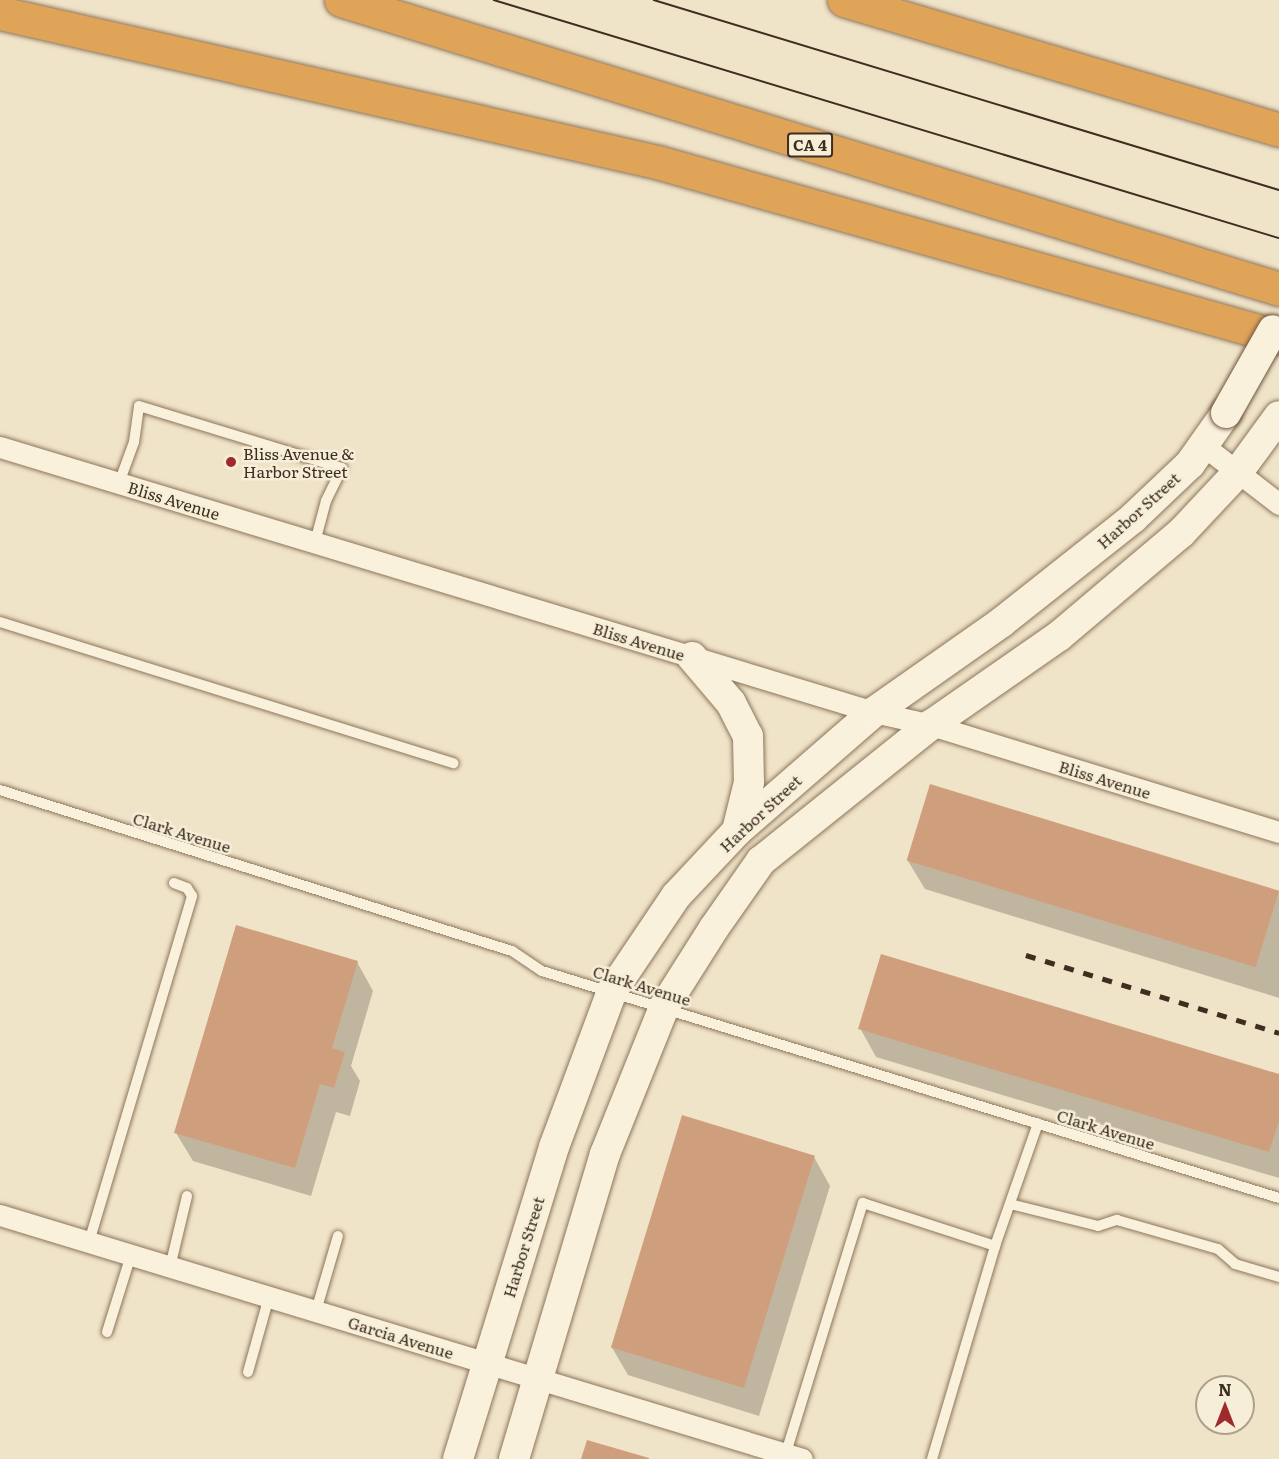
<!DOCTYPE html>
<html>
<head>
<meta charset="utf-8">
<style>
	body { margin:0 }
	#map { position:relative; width:1279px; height:1459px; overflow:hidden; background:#f0e4c8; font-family:Literata,serif }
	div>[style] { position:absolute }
	.shadow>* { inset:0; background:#0003 }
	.building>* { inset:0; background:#cf9f7d; transform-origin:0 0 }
	.roads { filter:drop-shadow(0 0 2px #8d765c) drop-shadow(0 0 2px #8d765c) }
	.lane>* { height:10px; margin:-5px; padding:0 5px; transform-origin:5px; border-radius:5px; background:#faf1dc }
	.street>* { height:21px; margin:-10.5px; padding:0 10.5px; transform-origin:10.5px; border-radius:10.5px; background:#faf1dc }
	.secondary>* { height:30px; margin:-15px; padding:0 15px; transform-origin:15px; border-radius:15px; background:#faf1dc }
	.highway>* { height:33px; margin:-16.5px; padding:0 16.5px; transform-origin:16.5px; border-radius:16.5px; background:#e0a458 }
	.tram>* { height:1.5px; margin:-0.75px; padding:0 0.75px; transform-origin:0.75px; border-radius:0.75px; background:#3d2e20 }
	.rail>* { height:4.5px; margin-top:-2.25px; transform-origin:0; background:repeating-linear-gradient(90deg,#3d2e20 0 10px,transparent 0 20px) }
	.bridges { filter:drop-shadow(0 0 2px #6f573f) drop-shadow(0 0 2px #6f573f) }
	.secondary-bridge>* { height:30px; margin:-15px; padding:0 15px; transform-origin:15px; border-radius:15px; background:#faf1dc }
	.dots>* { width:16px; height:16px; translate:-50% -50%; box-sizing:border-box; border:3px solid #f7eed8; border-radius:50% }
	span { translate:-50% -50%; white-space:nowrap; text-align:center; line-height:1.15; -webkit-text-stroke:5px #f7eed8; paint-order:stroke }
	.shield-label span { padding:2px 4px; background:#f7eed8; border:2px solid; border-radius:4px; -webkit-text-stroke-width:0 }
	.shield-label { font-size:15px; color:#3d2e20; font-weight:700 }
	.poi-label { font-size:16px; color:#3d2e20 }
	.left { translate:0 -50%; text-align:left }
	.street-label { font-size:16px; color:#3d2e20 }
	.north { position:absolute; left:1195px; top:1375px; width:60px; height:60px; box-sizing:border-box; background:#f7eed8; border:2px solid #ada18e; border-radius:50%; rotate:0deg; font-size:16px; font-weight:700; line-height:24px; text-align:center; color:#3d2e20 }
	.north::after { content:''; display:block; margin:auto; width:21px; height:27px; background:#9e2a2b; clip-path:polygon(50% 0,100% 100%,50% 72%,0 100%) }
</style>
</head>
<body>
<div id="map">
	<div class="shadow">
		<div style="clip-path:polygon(908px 861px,1279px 892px,1279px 998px,925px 889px)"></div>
		<div style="clip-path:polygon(357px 962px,373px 991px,351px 1066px,360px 1081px,350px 1116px,336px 1112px,311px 1196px,193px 1161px,176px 1133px)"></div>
		<div style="clip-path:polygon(860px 1028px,1279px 1076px,1279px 1178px,876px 1057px)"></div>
		<div style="clip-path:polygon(814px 1157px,830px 1186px,759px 1416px,628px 1375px,611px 1346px)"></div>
	</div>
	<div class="building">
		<div style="left:930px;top:784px;width:365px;height:80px;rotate:17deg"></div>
		<div style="clip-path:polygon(236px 925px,358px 961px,332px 1048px,345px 1052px,334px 1088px,320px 1084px,295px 1168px,174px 1133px)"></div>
		<div style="clip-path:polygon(881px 954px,1279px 1074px,1279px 1121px,1269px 1152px,858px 1029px)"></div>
		<div style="left:682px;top:1115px;width:139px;height:243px;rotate:17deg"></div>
		<div style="clip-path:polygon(587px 1440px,649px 1458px,649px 1459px,581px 1459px)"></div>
	</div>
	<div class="roads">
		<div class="lane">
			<div style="left:119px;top:483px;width:44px;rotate:-69.9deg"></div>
			<div style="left:134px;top:442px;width:36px;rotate:-82deg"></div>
			<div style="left:139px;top:406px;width:212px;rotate:17deg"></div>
			<div style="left:342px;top:468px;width:37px;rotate:116deg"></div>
			<div style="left:326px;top:501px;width:42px;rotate:105deg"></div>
			<div style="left:0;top:622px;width:475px;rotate:17.3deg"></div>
			<div style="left:0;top:790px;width:537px;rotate:17.46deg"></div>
			<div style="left:512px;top:951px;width:36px;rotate:34deg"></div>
			<div style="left:542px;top:971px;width:771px;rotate:17.12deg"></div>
			<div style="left:1010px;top:1204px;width:91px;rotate:14deg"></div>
			<div style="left:1098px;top:1226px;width:20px;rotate:-18deg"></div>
			<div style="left:1117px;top:1220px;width:105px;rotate:16deg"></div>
			<div style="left:1218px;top:1249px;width:23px;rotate:41deg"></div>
			<div style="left:1235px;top:1264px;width:46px;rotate:16.5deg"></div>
			<div style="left:89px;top:1242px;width:361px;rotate:-73.4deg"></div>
			<div style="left:192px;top:896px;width:9px;rotate:-122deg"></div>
			<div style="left:187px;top:888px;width:14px;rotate:-159deg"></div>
			<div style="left:170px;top:1267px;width:73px;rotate:-76.5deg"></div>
			<div style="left:316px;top:1311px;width:78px;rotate:-73.7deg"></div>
			<div style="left:107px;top:1332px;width:81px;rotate:-72.7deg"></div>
			<div style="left:248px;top:1372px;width:78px;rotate:-74.4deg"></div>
			<div style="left:785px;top:1456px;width:265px;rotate:-72.9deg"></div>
			<div style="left:863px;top:1203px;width:139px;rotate:18deg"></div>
			<div style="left:932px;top:1459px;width:222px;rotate:-73.5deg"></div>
			<div style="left:995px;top:1246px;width:130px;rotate:-70.7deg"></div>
		</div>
		<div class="street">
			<div style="left:1204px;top:446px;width:95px;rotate:37.7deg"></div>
			<div style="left:0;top:447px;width:913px;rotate:16.87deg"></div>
			<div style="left:874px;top:712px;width:58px;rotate:12.8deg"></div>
			<div style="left:931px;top:725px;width:364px;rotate:17.1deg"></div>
			<div style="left:0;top:1215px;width:838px;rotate:16.92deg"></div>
		</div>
		<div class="secondary">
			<div style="left:692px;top:657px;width:60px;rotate:49.7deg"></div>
			<div style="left:731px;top:703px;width:37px;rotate:63deg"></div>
			<div style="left:748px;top:736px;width:46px;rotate:88.8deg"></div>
			<div style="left:749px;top:782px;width:50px;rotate:103.8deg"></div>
			<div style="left:458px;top:1459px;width:326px;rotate:-72.9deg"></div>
			<div style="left:554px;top:1147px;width:166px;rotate:-69.6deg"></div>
			<div style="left:612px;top:991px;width:115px;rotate:-56deg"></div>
			<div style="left:676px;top:896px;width:89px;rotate:-46.8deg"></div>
			<div style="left:737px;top:831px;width:181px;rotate:-41deg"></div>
			<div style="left:874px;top:712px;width:156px;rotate:-35.1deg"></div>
			<div style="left:1002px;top:622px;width:167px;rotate:-38.4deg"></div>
			<div style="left:1133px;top:518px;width:79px;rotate:-43.5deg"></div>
			<div style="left:1190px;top:464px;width:62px;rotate:-54.8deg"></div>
			<div style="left:514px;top:1459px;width:318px;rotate:-73.4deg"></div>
			<div style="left:605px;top:1154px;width:158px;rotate:-68.1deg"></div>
			<div style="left:664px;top:1007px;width:93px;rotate:-57.7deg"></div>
			<div style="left:714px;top:928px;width:82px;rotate:-55deg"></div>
			<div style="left:761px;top:861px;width:218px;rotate:-38.7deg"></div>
			<div style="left:931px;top:725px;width:156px;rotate:-34.8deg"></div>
			<div style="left:1059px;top:636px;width:160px;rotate:-40.2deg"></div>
			<div style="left:1181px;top:533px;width:83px;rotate:-46.9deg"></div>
			<div style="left:1238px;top:472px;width:69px;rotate:-53.8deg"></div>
		</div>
		<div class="highway">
			<div style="left:341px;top:0;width:982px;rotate:17.12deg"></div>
			<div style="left:844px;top:0;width:454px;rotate:16.6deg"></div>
			<div style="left:0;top:13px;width:674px;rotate:12.78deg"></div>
			<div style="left:657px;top:162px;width:646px;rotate:15.71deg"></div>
		</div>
	</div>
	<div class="tram">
		<div style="left:494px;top:0;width:820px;rotate:16.87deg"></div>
		<div style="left:654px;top:0;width:653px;rotate:16.91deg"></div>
	</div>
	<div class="rail">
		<div style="left:1026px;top:955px;width:265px;rotate:17.1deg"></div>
	</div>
	<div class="bridges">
		<div class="secondary-bridge">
			<div style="left:1226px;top:413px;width:95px;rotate:-60.5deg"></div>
		</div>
	</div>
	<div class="dots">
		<div style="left:231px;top:462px;background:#9e2a2b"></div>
	</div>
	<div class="shield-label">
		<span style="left:810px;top:145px">CA 4</span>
	</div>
	<div class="poi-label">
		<span class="left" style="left:243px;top:462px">Bliss Avenue &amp;<br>Harbor Street</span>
	</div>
	<div class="street-label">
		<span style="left:174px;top:500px;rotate:17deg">Bliss Avenue</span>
		<span style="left:1138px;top:510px;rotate:-42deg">Harbor Street</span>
		<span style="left:639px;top:641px;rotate:17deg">Bliss Avenue</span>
		<span style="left:1105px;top:779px;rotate:17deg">Bliss Avenue</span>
		<span style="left:760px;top:813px;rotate:-43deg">Harbor Street</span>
		<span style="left:182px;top:832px;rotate:17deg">Clark Avenue</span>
		<span style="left:642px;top:985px;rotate:17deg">Clark Avenue</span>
		<span style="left:1106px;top:1129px;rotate:17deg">Clark Avenue</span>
		<span style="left:523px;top:1247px;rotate:-73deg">Harbor Street</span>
		<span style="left:401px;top:1337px;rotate:17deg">Garcia Avenue</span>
	</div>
	<div class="north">N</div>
</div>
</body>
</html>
